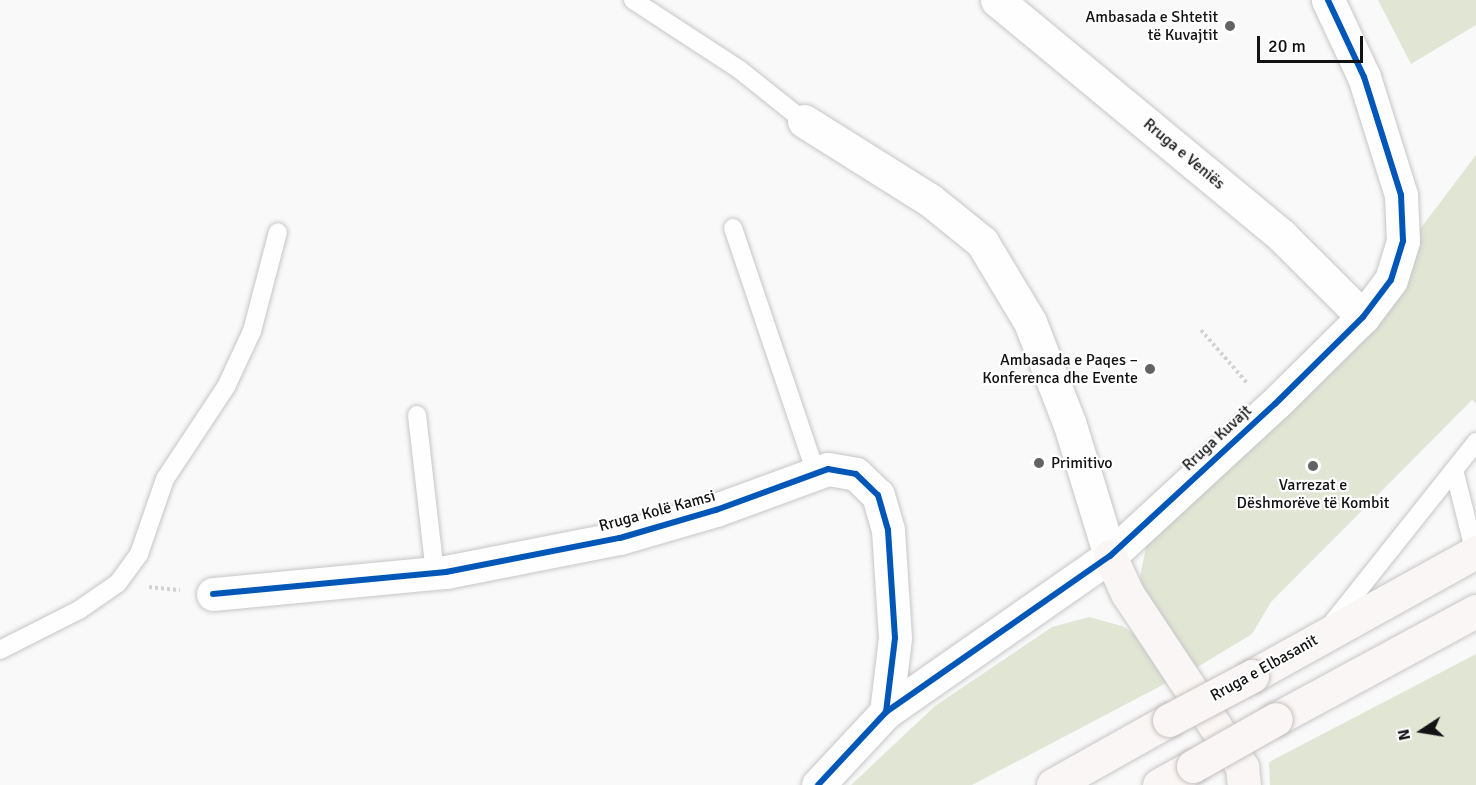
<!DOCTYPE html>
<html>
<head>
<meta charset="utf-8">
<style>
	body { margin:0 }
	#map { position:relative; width:1476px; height:785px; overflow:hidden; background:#f9f9fa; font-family:Signika,sans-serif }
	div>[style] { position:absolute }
	.green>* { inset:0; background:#e0e5d4 }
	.path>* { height:4px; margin-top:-2px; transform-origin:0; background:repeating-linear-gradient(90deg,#d2d2d3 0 3px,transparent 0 6px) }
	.roads { filter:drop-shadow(0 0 2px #c6c6c7) drop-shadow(0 0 2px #c6c6c7) }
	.lane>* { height:18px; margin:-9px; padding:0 9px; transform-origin:9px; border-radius:9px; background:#fefefe }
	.street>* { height:33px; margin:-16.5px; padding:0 16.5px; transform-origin:16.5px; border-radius:16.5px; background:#fefefe }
	.primary>* { height:33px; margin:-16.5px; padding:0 16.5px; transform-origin:16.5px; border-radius:16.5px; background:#faf6f5 }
	.bridges { filter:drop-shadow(0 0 2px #c7c0bf) drop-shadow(0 0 2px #c7c0bf) }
	.primary-bridge>* { height:33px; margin:-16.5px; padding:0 16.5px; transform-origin:16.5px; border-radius:16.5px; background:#faf6f5 }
	.cycleway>* { height:6px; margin:-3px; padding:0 3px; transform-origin:3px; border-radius:3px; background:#0057b8 }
	.dots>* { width:16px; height:16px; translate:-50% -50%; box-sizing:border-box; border:3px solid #fff; border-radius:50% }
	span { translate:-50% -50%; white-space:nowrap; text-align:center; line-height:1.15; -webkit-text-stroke:4.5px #fff; paint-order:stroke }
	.poi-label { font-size:16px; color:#131214 }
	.right { translate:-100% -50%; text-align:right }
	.left { translate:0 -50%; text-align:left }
	.street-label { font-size:16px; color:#131214 }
	.north { position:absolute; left:1392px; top:701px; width:60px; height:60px; -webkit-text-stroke:4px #fff; paint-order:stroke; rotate:258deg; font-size:16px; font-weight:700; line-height:24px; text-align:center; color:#131214 }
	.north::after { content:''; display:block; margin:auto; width:21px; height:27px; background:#131214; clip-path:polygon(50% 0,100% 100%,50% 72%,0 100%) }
	.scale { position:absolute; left:1257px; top:36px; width:106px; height:27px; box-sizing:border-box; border:3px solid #131214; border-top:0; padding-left:8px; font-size:18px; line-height:21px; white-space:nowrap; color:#131214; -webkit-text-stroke:4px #fff; paint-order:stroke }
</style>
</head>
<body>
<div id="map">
	<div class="green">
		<div style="clip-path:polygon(1378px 0,1476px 0,1476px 25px,1411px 64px)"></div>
		<div style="clip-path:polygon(1476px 155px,1476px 403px,1472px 400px,1271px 602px,1252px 634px,1191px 671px,1145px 594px,1140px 577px,1148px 537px,1414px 237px)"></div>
		<div style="clip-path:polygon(1089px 617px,1122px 626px,1139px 637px,1170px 681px,972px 785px,851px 785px,935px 706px,1052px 627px)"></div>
		<div style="clip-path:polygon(1476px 654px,1476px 785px,1270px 785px,1269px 762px)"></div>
	</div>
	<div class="path">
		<div style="left:1201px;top:330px;width:72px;rotate:49deg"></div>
		<div style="left:149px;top:587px;width:31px;rotate:6deg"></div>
	</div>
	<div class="roads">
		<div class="lane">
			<div style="left:633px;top:0;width:128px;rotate:33.2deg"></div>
			<div style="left:740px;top:70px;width:82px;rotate:38.6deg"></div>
			<div style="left:733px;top:228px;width:259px;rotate:71.3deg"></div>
			<div style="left:417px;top:415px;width:159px;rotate:83.5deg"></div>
			<div style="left:1454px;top:470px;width:86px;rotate:75.8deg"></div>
			<div style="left:1333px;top:622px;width:230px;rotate:-51.5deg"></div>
			<div style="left:0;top:650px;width:89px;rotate:-26.9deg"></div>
			<div style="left:79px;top:610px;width:47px;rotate:-34.7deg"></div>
			<div style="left:118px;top:583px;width:36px;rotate:-54deg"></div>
			<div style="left:139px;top:554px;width:79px;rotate:-70.9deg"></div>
			<div style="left:165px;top:479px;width:110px;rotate:-56.5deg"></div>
			<div style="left:226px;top:387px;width:62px;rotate:-65.1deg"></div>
			<div style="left:252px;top:331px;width:102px;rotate:-75.3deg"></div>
		</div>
		<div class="street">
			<div style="left:997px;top:0;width:369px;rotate:39.6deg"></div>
			<div style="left:1281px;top:235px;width:116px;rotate:45deg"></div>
			<div style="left:804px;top:121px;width:149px;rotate:32.1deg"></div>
			<div style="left:930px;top:200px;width:67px;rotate:38.9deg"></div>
			<div style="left:982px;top:242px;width:93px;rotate:59deg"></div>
			<div style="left:1030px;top:322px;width:110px;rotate:68.8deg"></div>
			<div style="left:1070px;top:425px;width:137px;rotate:73deg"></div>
			<div style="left:213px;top:594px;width:234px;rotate:-5.4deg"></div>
			<div style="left:446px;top:572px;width:177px;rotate:-11.1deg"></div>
			<div style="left:620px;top:538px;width:100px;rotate:-16.3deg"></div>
			<div style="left:716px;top:510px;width:119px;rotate:-20.1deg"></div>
			<div style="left:828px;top:469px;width:28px;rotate:10deg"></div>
			<div style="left:856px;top:474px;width:30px;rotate:44deg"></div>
			<div style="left:878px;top:495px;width:36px;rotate:74deg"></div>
			<div style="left:888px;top:530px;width:108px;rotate:86.3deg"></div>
			<div style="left:895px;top:638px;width:75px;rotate:96.9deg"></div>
			<div style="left:818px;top:785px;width:100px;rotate:-47deg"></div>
			<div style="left:886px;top:712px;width:273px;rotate:-34.9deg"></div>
			<div style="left:1110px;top:556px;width:224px;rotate:-42.7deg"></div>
			<div style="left:1275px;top:404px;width:124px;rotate:-44.7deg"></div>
			<div style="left:1363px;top:317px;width:46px;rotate:-52.9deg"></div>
			<div style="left:1391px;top:280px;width:41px;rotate:-72.9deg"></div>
			<div style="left:1403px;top:241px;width:46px;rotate:-92.5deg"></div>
			<div style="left:1401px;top:195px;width:124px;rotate:-107.4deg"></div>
			<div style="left:1364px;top:77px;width:85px;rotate:-115.1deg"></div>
		</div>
		<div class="primary">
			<div style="left:1110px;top:556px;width:41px;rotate:65.3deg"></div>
			<div style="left:1127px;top:593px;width:209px;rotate:56.5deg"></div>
			<div style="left:1242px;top:767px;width:18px;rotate:84deg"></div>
			<div style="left:1252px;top:676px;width:256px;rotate:-29deg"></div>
			<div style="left:1276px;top:719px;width:227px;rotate:-28.4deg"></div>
			<div style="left:1053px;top:785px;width:133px;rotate:-29.3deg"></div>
			<div style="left:1159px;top:785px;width:39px;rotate:-29deg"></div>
		</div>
	</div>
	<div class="bridges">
		<div class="primary-bridge">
			<div style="left:1169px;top:720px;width:94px;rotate:-27.9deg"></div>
			<div style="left:1193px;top:766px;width:95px;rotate:-29.5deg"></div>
		</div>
	</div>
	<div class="cycleway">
		<div style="left:213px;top:594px;width:234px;rotate:-5.4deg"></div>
		<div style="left:446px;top:572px;width:177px;rotate:-11.1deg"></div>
		<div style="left:620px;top:538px;width:100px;rotate:-16.3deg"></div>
		<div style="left:716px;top:510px;width:119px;rotate:-20.1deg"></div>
		<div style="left:828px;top:469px;width:28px;rotate:10deg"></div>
		<div style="left:856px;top:474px;width:30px;rotate:44deg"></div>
		<div style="left:878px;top:495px;width:36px;rotate:74deg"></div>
		<div style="left:888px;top:530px;width:108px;rotate:86.3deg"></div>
		<div style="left:895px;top:638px;width:75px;rotate:96.9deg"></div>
		<div style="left:818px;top:785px;width:100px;rotate:-47deg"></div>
		<div style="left:886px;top:712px;width:273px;rotate:-34.9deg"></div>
		<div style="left:1110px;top:556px;width:224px;rotate:-42.7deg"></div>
		<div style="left:1275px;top:404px;width:124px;rotate:-44.7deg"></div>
		<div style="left:1363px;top:317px;width:46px;rotate:-52.9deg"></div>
		<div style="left:1391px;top:280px;width:41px;rotate:-72.9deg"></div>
		<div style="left:1403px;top:241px;width:46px;rotate:-92.5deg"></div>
		<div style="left:1401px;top:195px;width:124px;rotate:-107.4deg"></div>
		<div style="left:1364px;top:77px;width:85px;rotate:-115.1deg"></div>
	</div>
	<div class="dots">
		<div style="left:1230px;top:26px;background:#646364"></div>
		<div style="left:1150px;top:369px;background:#646364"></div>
		<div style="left:1039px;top:463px;background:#646364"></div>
		<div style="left:1313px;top:466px;background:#646364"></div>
	</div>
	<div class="poi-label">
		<span class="right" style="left:1218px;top:26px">Ambasada e Shtetit<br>të Kuvajtit</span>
		<span class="right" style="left:1138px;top:369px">Ambasada e Paqes –<br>Konferenca dhe Evente</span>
		<span class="left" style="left:1051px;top:463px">Primitivo</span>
		<span style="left:1313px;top:494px">Varrezat e<br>Dëshmorëve të Kombit</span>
	</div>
	<div class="street-label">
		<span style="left:1184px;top:154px;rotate:40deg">Rruga e Veniës</span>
		<span style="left:1217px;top:438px;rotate:-43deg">Rruga Kuvajt</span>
		<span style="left:657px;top:511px;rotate:-15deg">Rruga Kolë Kamsi</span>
		<span style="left:1264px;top:668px;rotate:-29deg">Rruga e Elbasanit</span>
	</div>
	<div class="north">N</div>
	<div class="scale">20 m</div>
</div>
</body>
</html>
